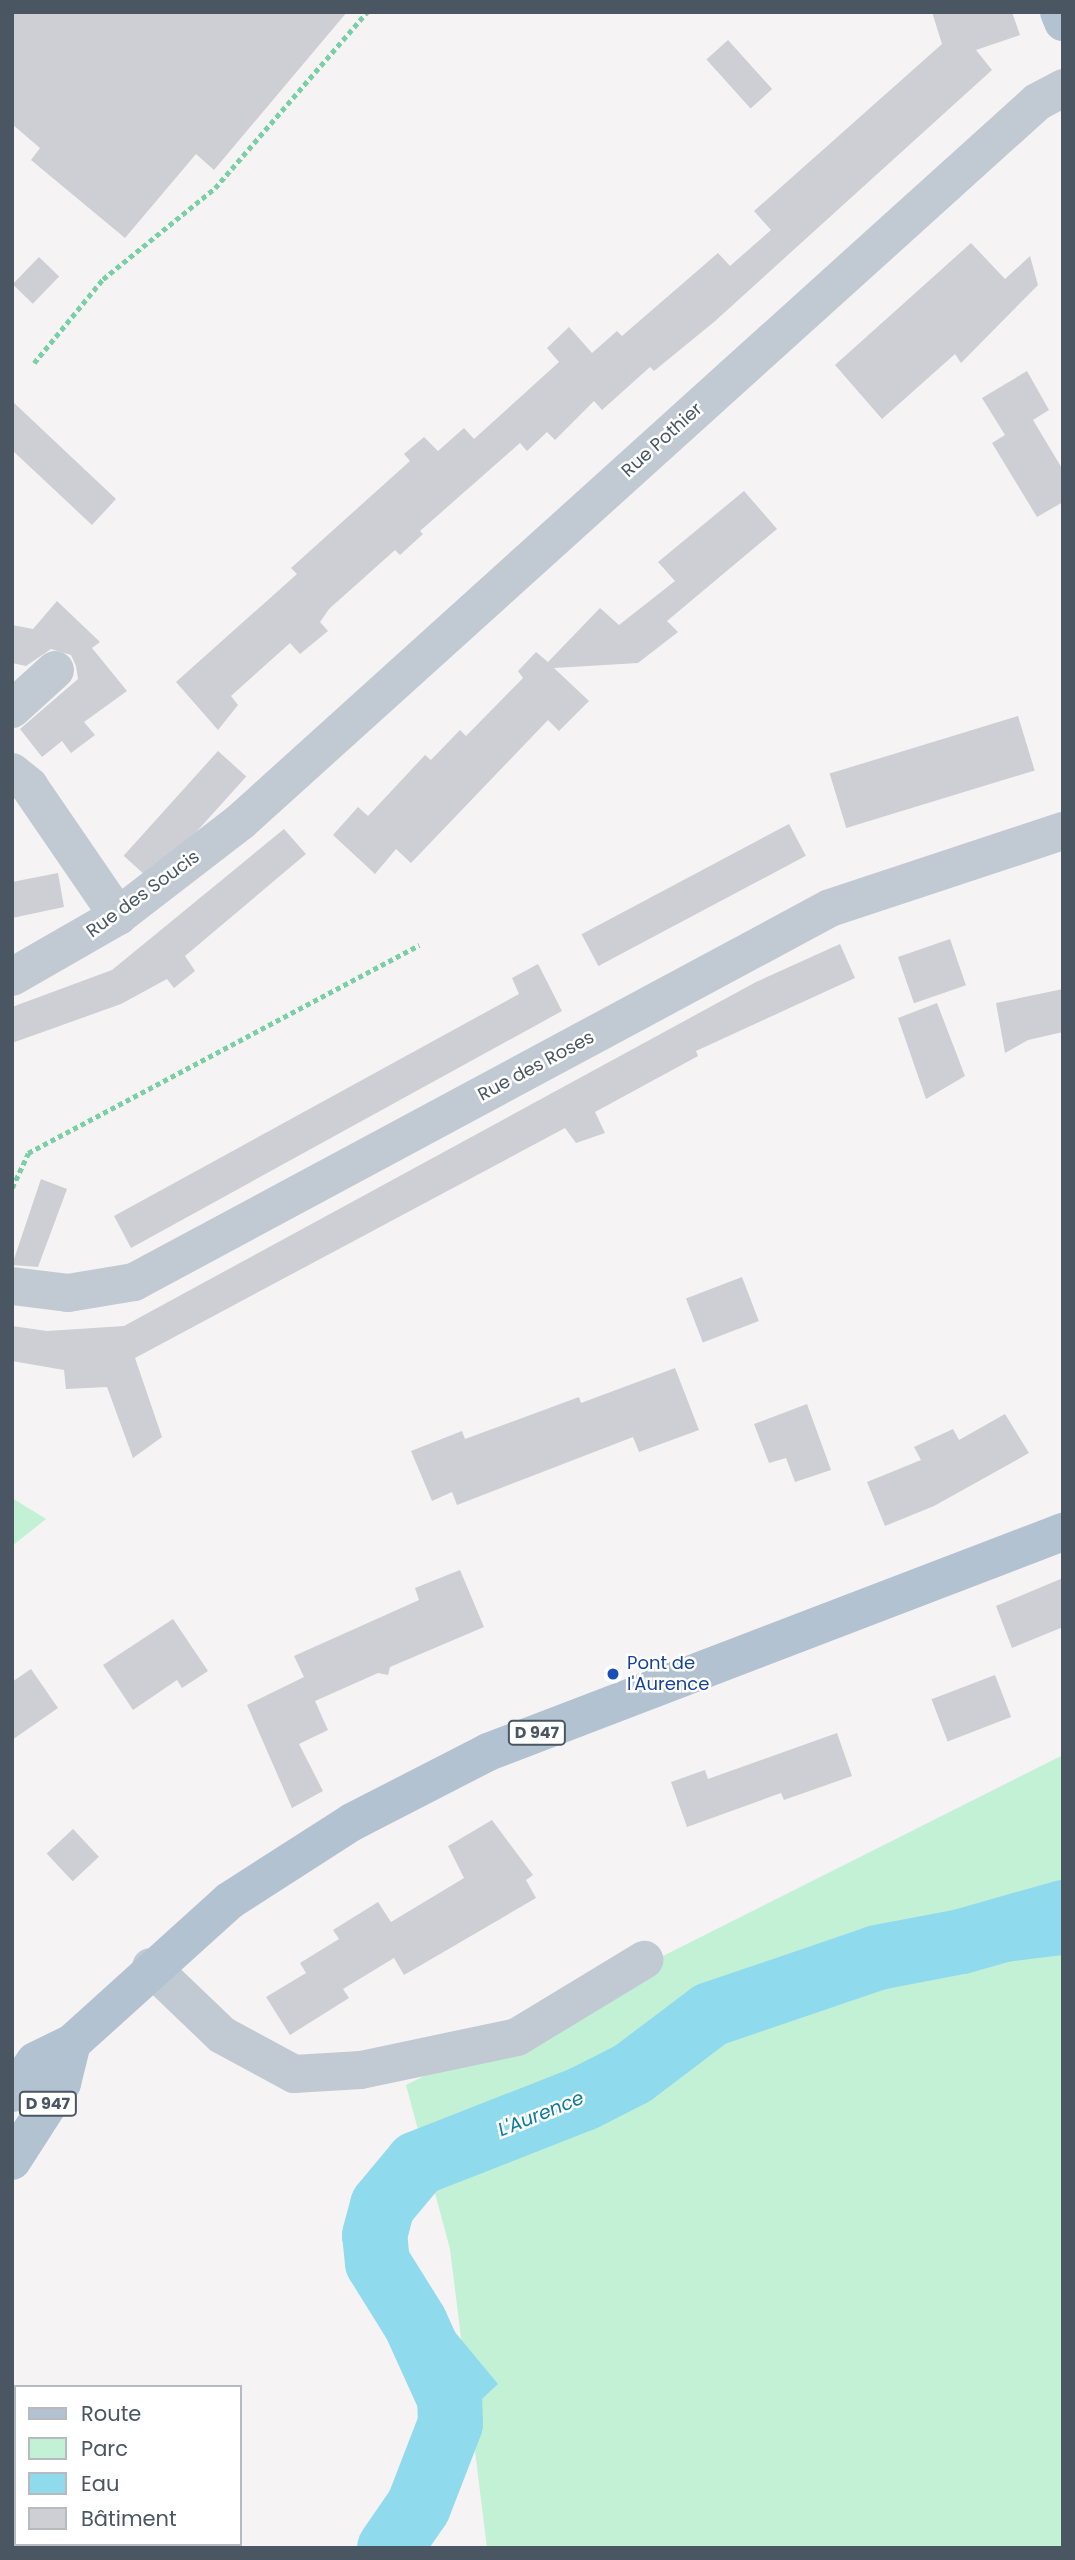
<!DOCTYPE html>
<html>
<head>
<meta charset="utf-8">
<style>
	body { margin:0 }
	#map { position:relative; width:1075px; height:2560px; overflow:hidden; background:#f5f3f3; font-family:Poppins,sans-serif }
	div>[style] { position:absolute }
	.green>* { inset:0; background:#c3f1d5 }
	.water>* { inset:0; background:#90daee }
	.river>* { height:65px; margin:-32.5px; padding:0 32.5px; transform-origin:32.5px; border-radius:32.5px; background:#90daee }
	.building>* { inset:0; background:#cdcfd5; transform-origin:0 0 }
	.path>* { height:4.5px; margin-top:-2.25px; transform-origin:0; background:repeating-linear-gradient(90deg,#7ad0a6 0 5px,transparent 0 8.5px) }
	.minor>* { height:38px; margin:-19px; padding:0 19px; transform-origin:19px; border-radius:19px; background:#c1cad2 }
	.major>* { height:38px; margin:-19px; padding:0 19px; transform-origin:19px; border-radius:19px; background:#b3c2d1 }
	.dots>* { width:19px; height:19px; translate:-50% -50%; box-sizing:border-box; border:4px solid #fff; border-radius:50% }
	span { translate:-50% -50%; white-space:nowrap; text-align:center; line-height:1.15; -webkit-text-stroke:5px #fff; paint-order:stroke }
	.shield-label span { padding:2px 5px; background:#fff; border:2px solid; border-radius:5px; -webkit-text-stroke-width:0 }
	.shield-label { font-size:16px; color:#4a5661; font-weight:700 }
	.street-label { font-size:18px; color:#4a5661 }
	.transit-label { font-size:18px; color:#164399 }
	.left { translate:0 -50%; text-align:left }
	.water-label { font-size:19px; color:#0c7c9b; font-style:italic }
	.frame { position:absolute; inset:0; border:14px solid #4a5661; pointer-events:none }
	.legend { position:absolute; left:14px; top:2385px; width:228px; height:161px; box-sizing:border-box; background:#fff; border:2px solid #b7bbc0; margin:0; padding:9px 12px; list-style:none; font-size:21px; color:#4a5661 }
	.legend li { display:flex; align-items:center; gap:14px; height:35px }
	.legend b { width:35px; border:2px solid #b7bbc0 }
</style>
</head>
<body>
<div id="map">
	<div class="green">
		<div style="clip-path:polygon(12px 1498px,46px 1519px,12px 1546px)"></div>
		<div style="clip-path:polygon(1063px 1755px,1063px 2548px,487px 2548px,450px 2249px,406px 2085px)"></div>
	</div>
	<div class="water">
		<div style="clip-path:polygon(1063px 1912px,1063px 1955px,878px 1978px,706px 2045px,650px 2100px,424px 2177px,401px 2206px,393px 2240px,396px 2261px,498px 2384px,482px 2399px,475px 2440px,413px 2547px,389px 2548px,418px 2506px,450px 2423px,449px 2398px,415px 2323px,377px 2262px,374px 2235px,382px 2205px,417px 2163px,583px 2098px,632px 2073px,710px 2014px,877px 1957px,961px 1941px)"></div>
	</div>
	<div class="river">
		<div style="left:389px;top:2548px;width:51px;rotate:-55.4deg"></div>
		<div style="left:418px;top:2506px;width:89px;rotate:-68.9deg"></div>
		<div style="left:450px;top:2423px;width:25px;rotate:-92deg"></div>
		<div style="left:449px;top:2398px;width:82px;rotate:-114.4deg"></div>
		<div style="left:415px;top:2323px;width:72px;rotate:-121.9deg"></div>
		<div style="left:377px;top:2262px;width:27px;rotate:-96deg"></div>
		<div style="left:374px;top:2235px;width:31px;rotate:-75deg"></div>
		<div style="left:382px;top:2205px;width:55px;rotate:-50.2deg"></div>
		<div style="left:417px;top:2163px;width:178px;rotate:-21.4deg"></div>
		<div style="left:583px;top:2098px;width:55px;rotate:-27deg"></div>
		<div style="left:632px;top:2073px;width:98px;rotate:-37.1deg"></div>
		<div style="left:710px;top:2014px;width:176px;rotate:-18.8deg"></div>
		<div style="left:877px;top:1957px;width:86px;rotate:-10.8deg"></div>
		<div style="left:961px;top:1941px;width:106px;rotate:-15.9deg"></div>
	</div>
	<div class="building">
		<div style="clip-path:polygon(12px 12px,347px 12px,214px 170px,196px 154px,125px 238px,31px 160px,40px 148px,12px 124px)"></div>
		<div style="clip-path:polygon(932px 12px,1012px 12px,1020px 35px,976px 50px,992px 70px,714px 322px,654px 371px,650px 367px,602px 410px,594px 401px,555px 440px,547px 432px,527px 451px,520px 443px,420px 531px,423px 534px,400px 555px,395px 550px,329px 609px,320px 622px,328px 631px,300px 654px,290px 643px,231px 696px,238px 705px,218px 730px,176px 682px,297px 574px,291px 568px,410px 461px,404px 454px,424px 437px,438px 451px,464px 428px,474px 439px,559px 362px,547px 348px,569px 327px,592px 353px,617px 331px,622px 336px,718px 253px,730px 266px,771px 230px,754px 211px,942px 44px)"></div>
		<div style="left:728px;top:40px;width:66px;height:29px;rotate:48deg"></div>
		<div style="clip-path:polygon(971px 243px,1005px 279px,1030px 256px,1038px 285px,961px 363px,955px 354px,882px 419px,835px 365px)"></div>
		<div style="left:39px;top:257px;width:28px;height:38px;rotate:44deg"></div>
		<div style="clip-path:polygon(1027px 371px,1049px 410px,1033px 420px,1063px 470px,1063px 502px,1037px 517px,992px 443px,1005px 435px,982px 398px)"></div>
		<div style="clip-path:polygon(12px 401px,116px 499px,92px 525px,12px 450px)"></div>
		<div style="clip-path:polygon(744px 491px,777px 529px,667px 621px,678px 632px,638px 663px,554px 668px,589px 701px,559px 731px,548px 720px,411px 863px,396px 849px,375px 874px,333px 835px,358px 807px,368px 816px,425px 755px,431px 760px,460px 730px,466px 736px,523px 678px,518px 671px,536px 652px,548px 662px,600px 608px,619px 625px,675px 581px,658px 562px)"></div>
		<div style="clip-path:polygon(57px 601px,100px 642px,92px 648px,127px 691px,84px 722px,95px 735px,71px 753px,62px 741px,42px 757px,20px 729px,78px 679px,76px 666px,71px 655px,51px 649px,26px 666px,12px 663px,12px 625px,33px 629px)"></div>
		<div style="left:1018px;top:716px;width:57px;height:197px;rotate:73deg"></div>
		<div style="left:218px;top:751px;width:38px;height:141px;rotate:42deg"></div>
		<div style="left:789px;top:824px;width:36px;height:235px;rotate:62deg"></div>
		<div style="clip-path:polygon(284px 829px,306px 854px,185px 956px,195px 971px,174px 988px,167px 979px,121px 1004px,12px 1043px,12px 1007px,112px 970px)"></div>
		<div style="clip-path:polygon(58px 873px,64px 907px,12px 918px,12px 882px)"></div>
		<div style="left:950px;top:939px;width:49px;height:55px;rotate:71deg"></div>
		<div style="clip-path:polygon(840px 944px,855px 978px,696px 1051px,698px 1056px,595px 1112px,605px 1133px,576px 1143px,565px 1128px,135px 1358px,162px 1437px,133px 1458px,107px 1387px,66px 1389px,64px 1370px,12px 1361px,12px 1326px,47px 1331px,124px 1326px,756px 982px)"></div>
		<div style="clip-path:polygon(538px 964px,562px 1011px,131px 1248px,114px 1216px,519px 994px,512px 978px)"></div>
		<div style="clip-path:polygon(1063px 989px,1063px 1032px,1028px 1040px,1005px 1053px,996px 1003px)"></div>
		<div style="clip-path:polygon(937px 1003px,965px 1076px,926px 1099px,898px 1018px)"></div>
		<div style="clip-path:polygon(41px 1179px,67px 1189px,38px 1267px,12px 1265px)"></div>
		<div style="left:742px;top:1277px;width:47px;height:60px;rotate:69deg"></div>
		<div style="clip-path:polygon(675px 1368px,699px 1430px,639px 1452px,633px 1437px,457px 1505px,452px 1492px,432px 1501px,411px 1451px,462px 1431px,465px 1439px,579px 1397px,581px 1403px)"></div>
		<div style="clip-path:polygon(807px 1404px,831px 1470px,795px 1482px,786px 1458px,769px 1463px,754px 1424px)"></div>
		<div style="clip-path:polygon(1005px 1414px,1029px 1453px,934px 1506px,885px 1526px,867px 1482px,921px 1460px,914px 1447px,953px 1429px,959px 1440px)"></div>
		<div style="clip-path:polygon(460px 1570px,484px 1627px,390px 1667px,388px 1675px,378px 1673px,315px 1701px,328px 1730px,299px 1744px,323px 1791px,292px 1808px,247px 1705px,304px 1677px,294px 1656px,419px 1600px,415px 1588px)"></div>
		<div style="clip-path:polygon(1063px 1578px,1063px 1627px,1012px 1648px,996px 1606px)"></div>
		<div style="clip-path:polygon(173px 1619px,208px 1671px,182px 1688px,177px 1680px,133px 1710px,103px 1665px)"></div>
		<div style="clip-path:polygon(31px 1669px,58px 1708px,12px 1740px,12px 1682px)"></div>
		<div style="left:995px;top:1675px;width:45px;height:68px;rotate:69deg"></div>
		<div style="clip-path:polygon(837px 1733px,852px 1776px,784px 1800px,781px 1793px,687px 1827px,671px 1782px,705px 1770px,708px 1779px)"></div>
		<div style="clip-path:polygon(492px 1820px,533px 1875px,526px 1880px,536px 1898px,404px 1975px,394px 1958px,343px 1989px,349px 1998px,290px 2035px,266px 1997px,306px 1973px,300px 1963px,339px 1939px,333px 1930px,378px 1902px,391px 1922px,464px 1878px,448px 1846px)"></div>
		<div style="left:73px;top:1829px;width:38px;height:36px;rotate:47deg"></div>
	</div>
	<div class="path">
		<div style="left:34px;top:363px;width:109px;rotate:-50.6deg"></div>
		<div style="left:103px;top:279px;width:144px;rotate:-39.1deg"></div>
		<div style="left:215px;top:188px;width:233px;rotate:-49.2deg"></div>
		<div style="left:12px;top:1188px;width:38px;rotate:-65deg"></div>
		<div style="left:28px;top:1153px;width:443px;rotate:-28deg"></div>
	</div>
	<div class="minor">
		<div style="left:12px;top:709px;width:58px;rotate:-42.2deg"></div>
		<div style="left:12px;top:772px;width:22px;rotate:39deg"></div>
		<div style="left:29px;top:786px;width:158px;rotate:55.6deg"></div>
		<div style="left:12px;top:977px;width:122px;rotate:-29.9deg"></div>
		<div style="left:118px;top:916px;width:154px;rotate:-37.6deg"></div>
		<div style="left:240px;top:822px;width:1074px;rotate:-42.09deg"></div>
		<div style="left:1037px;top:102px;width:30px;rotate:-28deg"></div>
		<div style="left:12px;top:1286px;width:56px;rotate:7.1deg"></div>
		<div style="left:68px;top:1293px;width:67px;rotate:-9.5deg"></div>
		<div style="left:134px;top:1282px;width:790px;rotate:-28.25deg"></div>
		<div style="left:830px;top:908px;width:245px;rotate:-18.3deg"></div>
		<div style="left:151px;top:1967px;width:98px;rotate:43.8deg"></div>
		<div style="left:222px;top:2035px;width:82px;rotate:28.4deg"></div>
		<div style="left:294px;top:2074px;width:67px;rotate:-3.4deg"></div>
		<div style="left:361px;top:2070px;width:159px;rotate:-11.9deg"></div>
		<div style="left:517px;top:2037px;width:149px;rotate:-31.2deg"></div>
	</div>
	<div class="major">
		<div style="left:1059px;top:12px;width:11px;rotate:68deg"></div>
		<div style="left:12px;top:2093px;width:39px;rotate:-54deg"></div>
		<div style="left:35px;top:2061px;width:41px;rotate:-25.9deg"></div>
		<div style="left:12px;top:2161px;width:93px;rotate:-57.3deg"></div>
		<div style="left:62px;top:2083px;width:41px;rotate:-76deg"></div>
		<div style="left:72px;top:2043px;width:212px;rotate:-42.1deg"></div>
		<div style="left:229px;top:1901px;width:146px;rotate:-32.7deg"></div>
		<div style="left:352px;top:1822px;width:153px;rotate:-27.2deg"></div>
		<div style="left:488px;top:1752px;width:616px;rotate:-20.94deg"></div>
	</div>
	<div class="dots">
		<div style="left:613px;top:1674px;background:#1a4fb4"></div>
	</div>
	<div class="shield-label">
		<span style="left:537px;top:1733px">D 947</span>
		<span style="left:48px;top:2104px">D 947</span>
	</div>
	<div class="street-label">
		<span style="left:662px;top:440px;rotate:-42deg">Rue Pothier</span>
		<span style="left:143px;top:894px;rotate:-36deg">Rue des Soucis</span>
		<span style="left:536px;top:1066px;rotate:-28deg">Rue des Roses</span>
	</div>
	<div class="transit-label">
		<span class="left" style="left:627px;top:1674px">Pont de<br>l'Aurence</span>
	</div>
	<div class="water-label">
		<span style="left:541px;top:2114px;rotate:-22deg">L'Aurence</span>
	</div>
	<div class="frame"></div>
	<ul class="legend">
	<li><b style="height:9px;background:#b3c2d1"></b>Route</li>
	<li><b style="height:19px;background:#c3f1d5"></b>Parc</li>
	<li><b style="height:19px;background:#90daee"></b>Eau</li>
	<li><b style="height:19px;background:#cdcfd5"></b>Bâtiment</li>
	</ul>
</div>
</body>
</html>
